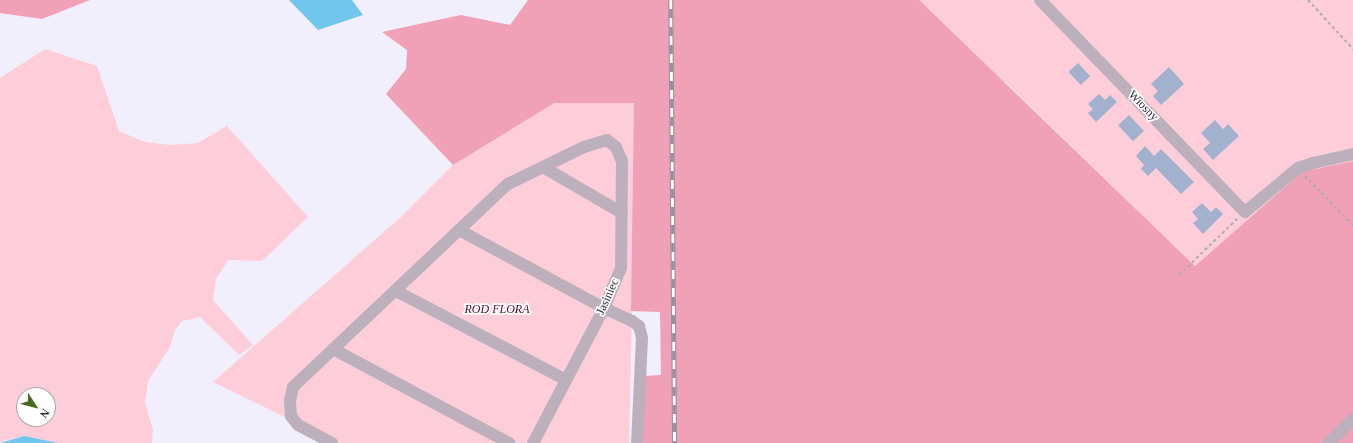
<!DOCTYPE html>
<html>
<head>
<meta charset="utf-8">
<style>
	body { margin:0 }
	#map { position:relative; width:1353px; height:443px; overflow:hidden; background:#f2effc; font-family:Georgia,serif }
	div>[style] { position:absolute }
	.green>* { inset:0; background:#fdceda }
	.forest>* { inset:0; background:#f0a0b7 }
	.water>* { inset:0; background:#70c6ec }
	.building>* { inset:0; background:#a2b2ce; transform-origin:0 0 }
	.path>* { height:2px; margin-top:-1px; transform-origin:0; background:repeating-linear-gradient(90deg,#afacb8 0 3px,transparent 0 6px) }
	.street>* { height:12px; margin:-6px; padding:0 6px; transform-origin:6px; border-radius:6px; background:#bbb0bb }
	.rail>* { height:4.5px; margin-top:-2.25px; transform-origin:0; background:repeating-linear-gradient(90deg,#fff 0 9px,#95929f 0 18px); box-sizing:border-box; border-block:1px solid #95929f }
	span { translate:-50% -50%; white-space:nowrap; text-align:center; line-height:1.15; -webkit-text-stroke:3.5px #fff; paint-order:stroke }
	.street-label { font-size:12px; color:#2d2a36 }
	.park-label { font-size:12px; color:#530e2a; font-style:italic }
	.north { position:absolute; left:16px; top:387px; width:40px; height:40px; box-sizing:border-box; background:#fff; border:1px solid #abaaaf; border-radius:50%; rotate:126deg; font-size:11px; font-weight:700; line-height:16px; text-align:center; color:#2d2a36 }
	.north::after { content:''; display:block; margin:auto; width:14px; height:18px; background:#4b6a1f; clip-path:polygon(50% 0,100% 100%,50% 72%,0 100%) }
</style>
</head>
<body>
<div id="map">
	<div class="green">
		<div style="clip-path:polygon(697px 0,1353px 0,1353px 161px,1302px 172px,1195px 266px,1005px 82px)"></div>
		<div style="clip-path:polygon(evenodd,45px 49px,97px 66px,119px 131px,145px 142px,171px 145px,198px 143px,227px 126px,308px 217px,262px 261px,228px 260px,216px 279px,213px 300px,253px 345px,239px 355px,200px 317px,182px 321px,175px 330px,170px 347px,148px 381px,145px 403px,153px 430px,152px 443px,58px 443px,24px 436px,0 442px,0 78px,45px 49px,24px 395px,48px 395px,48px 419px,24px 419px,24px 395px)"></div>
		<div style="clip-path:polygon(554px 100px,637px 102px,629px 443px,338px 443px,213px 382px,402px 216px,453px 165px)"></div>
	</div>
	<div class="forest">
		<div style="clip-path:polygon(0 0,90px 0,42px 19px,0 13px)"></div>
		<div style="clip-path:polygon(528px 0,919px 0,1195px 266px,1302px 172px,1353px 161px,1353px 443px,641px 443px,644px 376px,661px 375px,660px 312px,631px 311px,634px 103px,554px 103px,453px 165px,386px 94px,406px 69px,407px 50px,382px 32px,461px 15px,510px 25px)"></div>
	</div>
	<div class="water">
		<div style="clip-path:polygon(289px 0,352px 0,363px 15px,318px 30px)"></div>
		<div style="clip-path:polygon(24px 436px,58px 443px,0 443px)"></div>
	</div>
	<div class="building">
		<div style="left:1078px;top:63px;width:18px;height:13px;rotate:47deg"></div>
		<div style="clip-path:polygon(1169px 67px,1184px 84px,1161px 105px,1153px 96px,1158px 91px,1151px 84px)"></div>
		<div style="clip-path:polygon(1099px 94px,1105px 100px,1110px 95px,1117px 102px,1096px 122px,1088px 113px,1093px 109px,1088px 104px)"></div>
		<div style="left:1129px;top:115px;width:22px;height:15px;rotate:47deg"></div>
		<div style="clip-path:polygon(1215px 120px,1223px 129px,1228px 124px,1239px 136px,1213px 160px,1203px 149px,1210px 143px,1201px 133px)"></div>
		<div style="clip-path:polygon(1145px 146px,1154px 156px,1161px 149px,1194px 182px,1181px 194px,1156px 168px,1148px 176px,1141px 169px,1144px 165px,1136px 156px)"></div>
		<div style="clip-path:polygon(1202px 203px,1211px 212px,1216px 207px,1223px 214px,1203px 234px,1193px 223px,1198px 219px,1192px 212px)"></div>
	</div>
	<div class="path">
		<div style="left:1308px;top:0;width:67px;rotate:47.4deg"></div>
		<div style="left:1305px;top:176px;width:69px;rotate:45.6deg"></div>
		<div style="left:1179px;top:275px;width:81px;rotate:-44deg"></div>
	</div>
	<div class="street">
		<div style="left:1040px;top:0;width:295px;rotate:46deg"></div>
		<div style="left:1245px;top:212px;width:69px;rotate:-39.7deg"></div>
		<div style="left:1298px;top:168px;width:16px;rotate:-18deg"></div>
		<div style="left:1313px;top:163px;width:41px;rotate:-12.7deg"></div>
		<div style="left:543px;top:167px;width:91px;rotate:30.2deg"></div>
		<div style="left:459px;top:230px;width:165px;rotate:28.3deg"></div>
		<div style="left:604px;top:308px;width:31px;rotate:25deg"></div>
		<div style="left:632px;top:321px;width:9px;rotate:36deg"></div>
		<div style="left:639px;top:326px;width:12px;rotate:76deg"></div>
		<div style="left:642px;top:338px;width:105px;rotate:92.7deg"></div>
		<div style="left:396px;top:291px;width:192px;rotate:27.6deg"></div>
		<div style="left:333px;top:349px;width:200px;rotate:28.1deg"></div>
		<div style="left:332px;top:443px;width:38px;rotate:-152deg"></div>
		<div style="left:298px;top:425px;width:11px;rotate:-128deg"></div>
		<div style="left:291px;top:416px;width:15px;rotate:-94deg"></div>
		<div style="left:290px;top:401px;width:14px;rotate:-78deg"></div>
		<div style="left:293px;top:387px;width:296px;rotate:-43.4deg"></div>
		<div style="left:508px;top:184px;width:85px;rotate:-26deg"></div>
		<div style="left:584px;top:147px;width:24px;rotate:-17deg"></div>
		<div style="left:607px;top:140px;width:11px;rotate:38deg"></div>
		<div style="left:616px;top:147px;width:15px;rotate:67deg"></div>
		<div style="left:622px;top:161px;width:107px;rotate:90.5deg"></div>
		<div style="left:621px;top:268px;width:43px;rotate:113deg"></div>
		<div style="left:604px;top:308px;width:153px;rotate:117.7deg"></div>
		<div style="left:1329px;top:443px;width:34px;rotate:-45deg"></div>
	</div>
	<div class="rail">
		<div style="left:671px;top:0;width:443px;rotate:89.5deg"></div>
	</div>
	<div class="street-label">
		<span style="left:1143px;top:106px;rotate:46deg">Wiosny</span>
		<span style="left:608px;top:297px;rotate:-66deg">Jasiniec</span>
	</div>
	<div class="park-label">
		<span style="left:497px;top:310px">ROD FLORA</span>
	</div>
	<div class="north">N</div>
</div>
</body>
</html>
